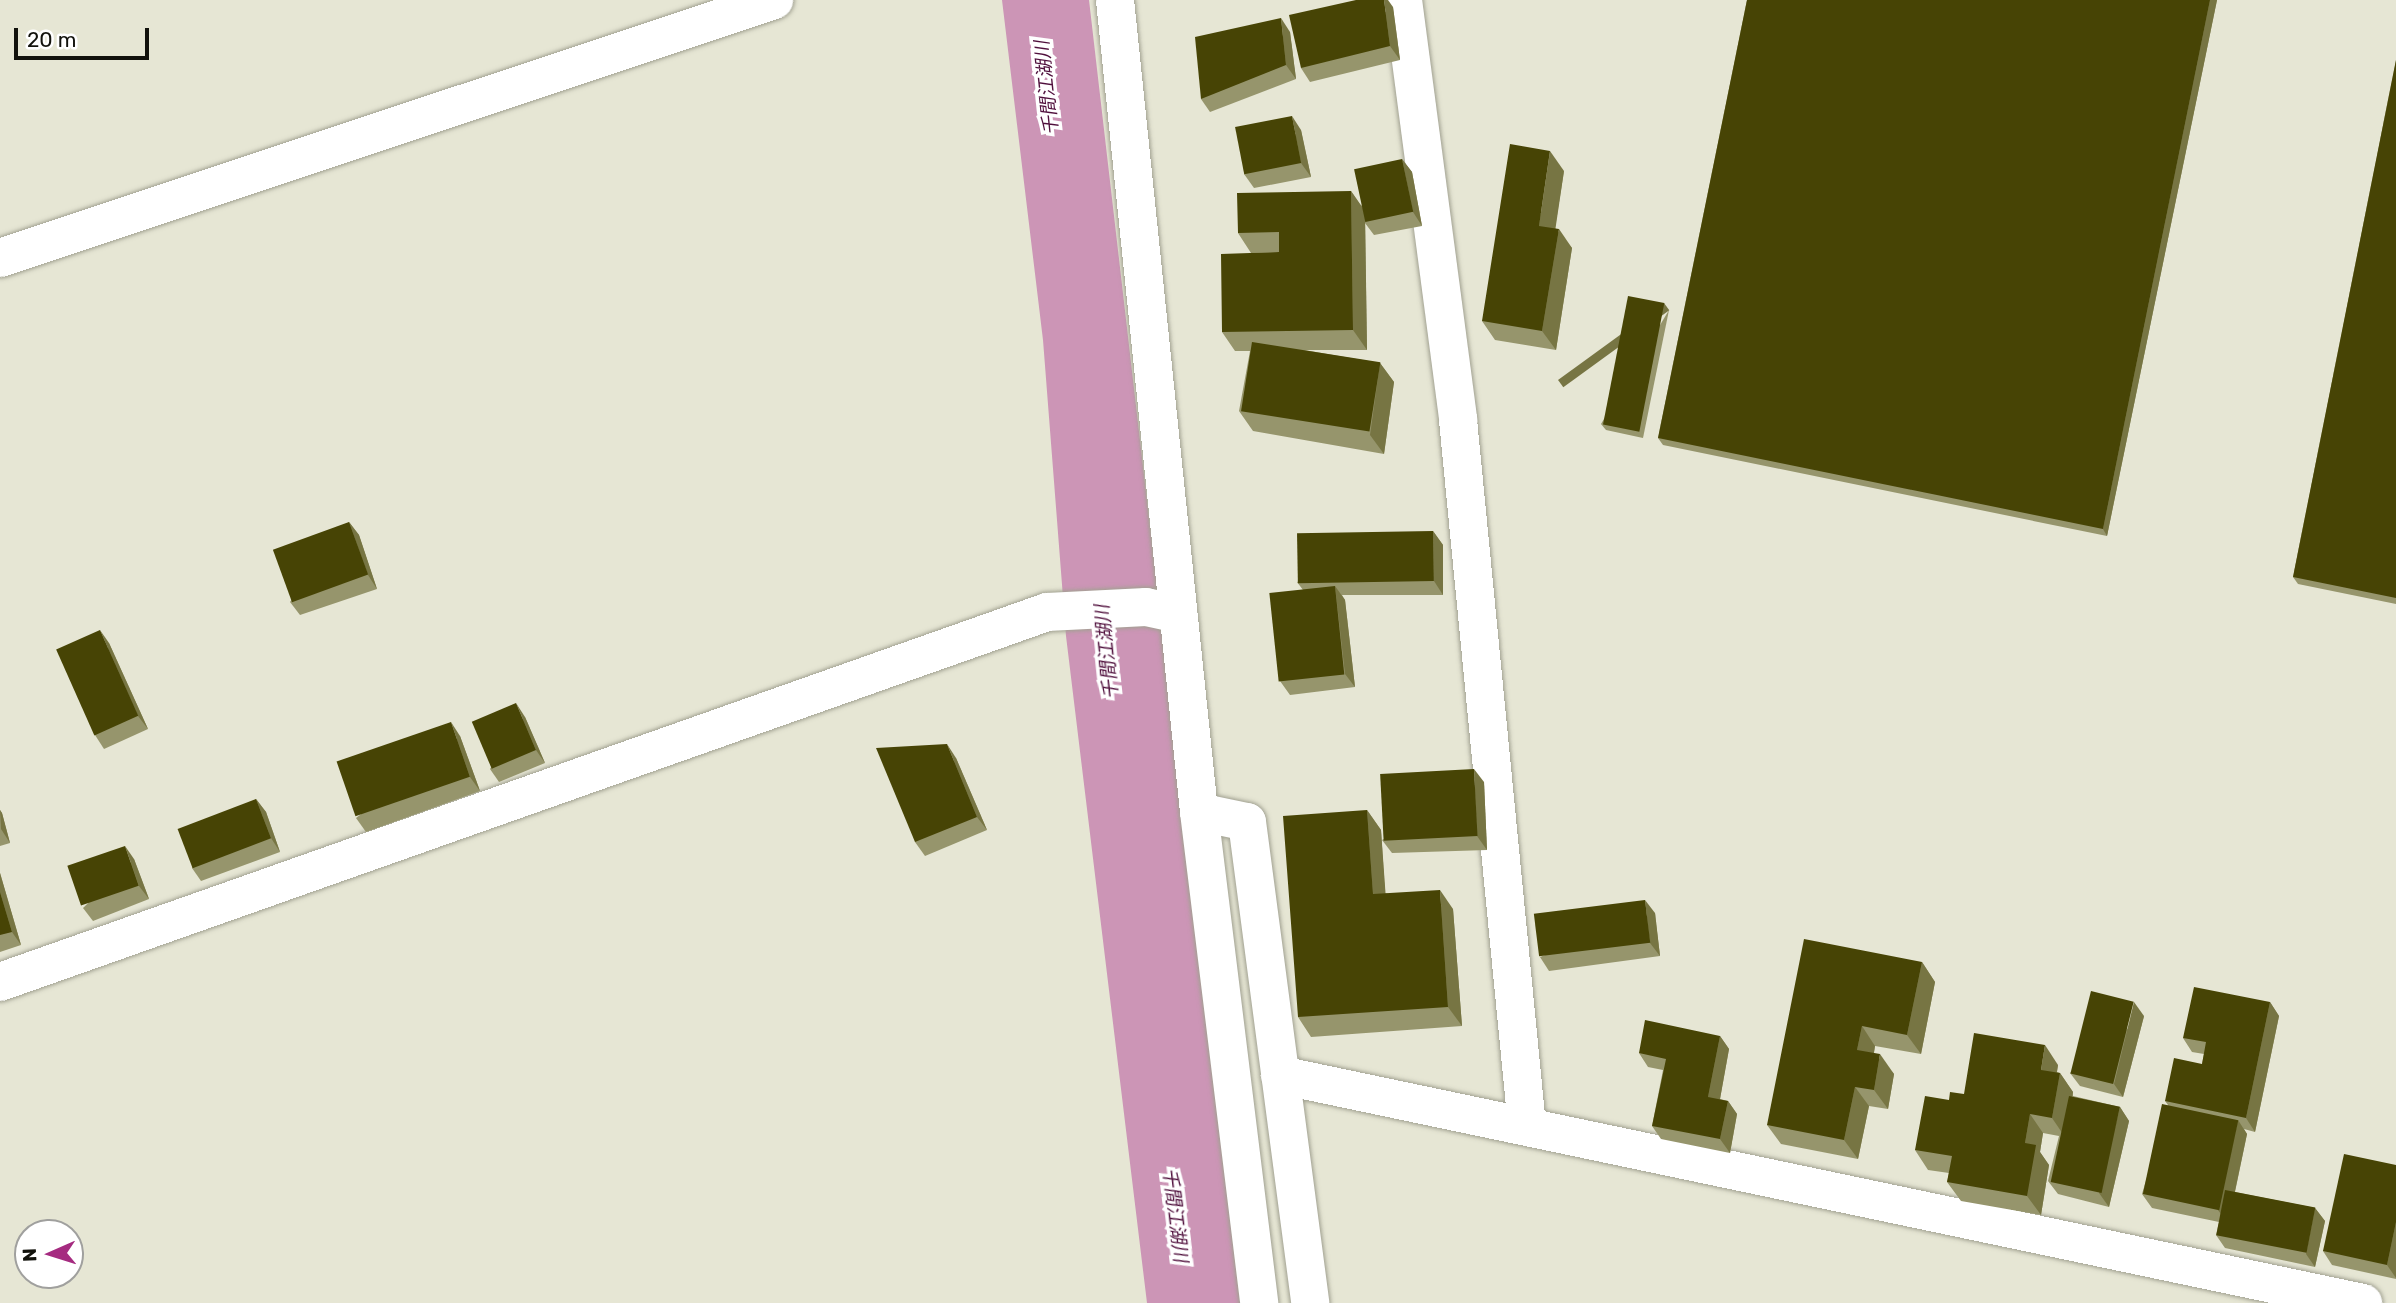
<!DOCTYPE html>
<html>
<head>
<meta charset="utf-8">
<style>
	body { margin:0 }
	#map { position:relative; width:2396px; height:1303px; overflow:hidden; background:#e6e6d4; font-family:Rubik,"Noto Sans JP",sans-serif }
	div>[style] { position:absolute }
	.water>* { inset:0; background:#cc95b6 }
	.roads { filter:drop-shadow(0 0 2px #a1a191) drop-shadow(0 0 2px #a1a191) }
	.street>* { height:38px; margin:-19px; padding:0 19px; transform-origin:19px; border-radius:19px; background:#fff }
	.wall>* { inset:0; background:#96956c }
	.shaded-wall>* { inset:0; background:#777543; transform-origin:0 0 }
	.building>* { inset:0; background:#474405; transform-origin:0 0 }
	span { translate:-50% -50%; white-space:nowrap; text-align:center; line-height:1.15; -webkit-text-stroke:7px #fff; paint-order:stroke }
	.water-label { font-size:19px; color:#50103d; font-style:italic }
	.north { position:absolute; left:14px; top:1219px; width:70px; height:70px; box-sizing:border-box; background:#fff; border:2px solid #a0a09e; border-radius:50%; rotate:267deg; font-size:19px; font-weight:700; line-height:28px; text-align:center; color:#12120c }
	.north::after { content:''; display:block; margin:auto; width:24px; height:32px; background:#a52b80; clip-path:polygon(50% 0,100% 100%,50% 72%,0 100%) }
	.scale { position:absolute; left:14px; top:28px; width:135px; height:32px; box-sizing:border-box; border:4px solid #12120c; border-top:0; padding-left:9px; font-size:21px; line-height:24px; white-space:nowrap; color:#12120c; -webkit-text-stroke:5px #fff; paint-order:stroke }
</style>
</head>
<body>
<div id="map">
	<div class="water">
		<div style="clip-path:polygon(1002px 0,1089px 0,1240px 1303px,1147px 1303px,1066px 636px,1043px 340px)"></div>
	</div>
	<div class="roads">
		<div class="street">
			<div style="left:1115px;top:0;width:816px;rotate:84.09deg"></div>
			<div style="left:1199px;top:812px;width:495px;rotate:83deg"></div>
			<div style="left:1403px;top:0;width:424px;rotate:82.5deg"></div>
			<div style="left:1458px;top:420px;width:709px;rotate:84.42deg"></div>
			<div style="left:0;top:258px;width:816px;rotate:-18.43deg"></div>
			<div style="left:1199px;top:812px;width:49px;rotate:11.8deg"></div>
			<div style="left:1247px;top:822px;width:485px;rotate:82.5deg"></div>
			<div style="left:0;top:982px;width:1110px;rotate:-19.46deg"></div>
			<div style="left:1047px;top:612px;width:99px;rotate:-2.9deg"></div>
			<div style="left:1146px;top:607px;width:33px;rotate:12deg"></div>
			<div style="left:1280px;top:1075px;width:1107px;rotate:11.89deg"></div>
		</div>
	</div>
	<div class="wall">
		<div style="clip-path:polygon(1747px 0,2217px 0,2107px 536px,1663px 445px,1658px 438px)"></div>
		<div style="clip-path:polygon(1393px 7px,1400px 60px,1310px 82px,1301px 68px)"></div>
		<div style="clip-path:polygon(1290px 32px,1296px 79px,1210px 112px,1201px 99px)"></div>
		<div style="clip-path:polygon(2396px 60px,2396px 604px,2298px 584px,2293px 577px)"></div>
		<div style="clip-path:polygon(1301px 130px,1311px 177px,1254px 188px,1244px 174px)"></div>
		<div style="clip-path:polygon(1402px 159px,1412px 172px,1422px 226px,1374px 235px,1365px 223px,1367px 350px,1304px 350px,1380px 363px,1394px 382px,1384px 454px,1253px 431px,1239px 411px,1250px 351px,1235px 351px,1222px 332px,1279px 252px,1251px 253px,1238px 233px,1351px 191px,1361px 206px)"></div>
		<div style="clip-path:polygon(1564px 171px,1555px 228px,1572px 248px,1556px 350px,1495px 340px,1482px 321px)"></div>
		<div style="clip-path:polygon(1669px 310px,1643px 438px,1606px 430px,1601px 424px)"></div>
		<div style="clip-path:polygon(349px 522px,359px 535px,377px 589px,300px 615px,290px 602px)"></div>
		<div style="clip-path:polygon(1433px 531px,1443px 545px,1443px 595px,1342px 595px,1345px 600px,1355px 687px,1290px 695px,1280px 681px,1303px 590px,1297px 582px)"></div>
		<div style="clip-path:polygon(109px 643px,148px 729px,104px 749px,95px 735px)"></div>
		<div style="clip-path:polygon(525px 717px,545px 763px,499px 782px,490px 769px)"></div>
		<div style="clip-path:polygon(460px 736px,480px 791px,366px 832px,356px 818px)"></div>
		<div style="clip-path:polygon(956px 758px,987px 830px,925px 856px,915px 842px)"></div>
		<div style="clip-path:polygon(1484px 782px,1487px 850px,1392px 853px,1382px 840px)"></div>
		<div style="clip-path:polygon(256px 799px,266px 812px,280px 852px,201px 881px,192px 868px)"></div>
		<div style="clip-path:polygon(0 810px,2px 813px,10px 843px,0 846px)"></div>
		<div style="clip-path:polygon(1367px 810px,1381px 830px,1385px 893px,1453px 909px,1462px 1026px,1311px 1037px,1298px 1017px)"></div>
		<div style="clip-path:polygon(134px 859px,149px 899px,93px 921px,83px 908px)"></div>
		<div style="clip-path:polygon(0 873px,21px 945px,0 952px)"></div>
		<div style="clip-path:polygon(1655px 913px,1660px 956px,1549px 971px,1540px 957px)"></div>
		<div style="clip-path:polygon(1922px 962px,1935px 982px,1921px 1054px,1875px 1046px,1874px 1053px,1894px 1074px,1888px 1109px,1869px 1106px,1858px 1159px,1781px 1144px,1767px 1125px)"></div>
		<div style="clip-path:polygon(2270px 1002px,2279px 1016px,2255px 1132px,2244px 1129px,2247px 1134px,2235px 1192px,2315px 1208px,2325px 1221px,2315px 1267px,2225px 1248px,2216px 1235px,2219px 1222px,2152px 1208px,2142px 1194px,2168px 1105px,2165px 1101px,2202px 1064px,2204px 1054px,2192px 1052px,2183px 1038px)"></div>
		<div style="clip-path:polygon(2144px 1016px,2123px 1097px,2080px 1086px,2070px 1073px)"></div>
		<div style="clip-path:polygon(1720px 1036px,1729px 1049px,1720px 1099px,1728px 1101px,1737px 1114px,1730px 1153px,1661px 1139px,1652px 1126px,1663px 1070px,1648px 1067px,1639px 1053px)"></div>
		<div style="clip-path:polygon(2058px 1065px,2057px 1072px,2060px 1073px,2073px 1092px,2073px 1096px,2120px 1107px,2129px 1121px,2109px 1207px,2058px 1194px,2048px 1181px,2059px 1136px,2043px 1133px,2040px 1152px,2049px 1165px,2041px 1215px,1961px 1201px,1947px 1182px,1949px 1173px,1928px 1170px,1915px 1150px,1949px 1100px,1964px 1094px)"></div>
		<div style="clip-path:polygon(2396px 1165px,2396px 1279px,2332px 1265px,2323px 1251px)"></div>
	</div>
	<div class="shaded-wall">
		<div style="clip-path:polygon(1384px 0,1388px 0,1393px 7px,1400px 60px,1390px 46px)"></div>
		<div style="clip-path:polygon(2210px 0,2217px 0,2107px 536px,2103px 529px)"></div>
		<div style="clip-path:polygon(1281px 18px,1290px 32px,1296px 79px,1286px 65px)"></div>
		<div style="clip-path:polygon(1292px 116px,1301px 130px,1311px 177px,1301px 163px)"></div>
		<div style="clip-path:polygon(1550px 151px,1564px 171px,1553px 245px,1539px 226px)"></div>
		<div style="clip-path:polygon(1402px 159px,1412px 172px,1422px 226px,1413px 212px)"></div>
		<div style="clip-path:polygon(1351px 191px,1365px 211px,1367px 350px,1353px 330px)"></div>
		<div style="clip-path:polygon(1559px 229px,1572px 248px,1556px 350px,1542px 331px)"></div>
		<div style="left:1664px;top:303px;width:9px;height:131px;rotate:54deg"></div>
		<div style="clip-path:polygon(1380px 363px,1394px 382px,1384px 454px,1370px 435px)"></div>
		<div style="clip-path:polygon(349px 522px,359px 535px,377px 589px,368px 575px)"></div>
		<div style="clip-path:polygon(1433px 531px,1443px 545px,1443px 595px,1434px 581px)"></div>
		<div style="clip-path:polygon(1335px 586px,1345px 600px,1355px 687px,1345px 674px)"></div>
		<div style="clip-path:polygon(100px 630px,109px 643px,148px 729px,138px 716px)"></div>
		<div style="clip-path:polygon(516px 703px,525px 717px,545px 763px,536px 750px)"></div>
		<div style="clip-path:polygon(451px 722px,460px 736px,480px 791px,470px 777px)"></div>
		<div style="clip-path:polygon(947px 744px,956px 758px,987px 830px,977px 817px)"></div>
		<div style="clip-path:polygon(1474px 769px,1484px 782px,1487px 850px,1477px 836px)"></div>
		<div style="clip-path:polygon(256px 799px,266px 812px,280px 852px,271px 838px)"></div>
		<div style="clip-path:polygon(0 810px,2px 813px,10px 843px,1px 829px)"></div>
		<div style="clip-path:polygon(1367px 810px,1381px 830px,1387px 914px,1373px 894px)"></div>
		<div style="clip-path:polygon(125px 846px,134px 859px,149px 899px,139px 886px)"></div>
		<div style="clip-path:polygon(0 873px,21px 945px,12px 932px,0 892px)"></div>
		<div style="clip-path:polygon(1440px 890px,1453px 909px,1462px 1026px,1448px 1007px)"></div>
		<div style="clip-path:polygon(1645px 900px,1655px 913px,1660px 956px,1650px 943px)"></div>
		<div style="clip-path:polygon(1922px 962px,1935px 982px,1921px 1054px,1907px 1035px)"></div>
		<div style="clip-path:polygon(2134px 1002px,2144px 1016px,2123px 1097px,2114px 1084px)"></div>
		<div style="clip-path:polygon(2270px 1002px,2279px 1016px,2255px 1132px,2246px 1118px)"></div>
		<div style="clip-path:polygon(1862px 1026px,1875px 1046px,1871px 1069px,1857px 1050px)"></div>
		<div style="clip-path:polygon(1720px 1036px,1729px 1049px,1718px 1110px,1708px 1097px)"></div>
		<div style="clip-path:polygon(2045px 1045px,2058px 1065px,2054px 1089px,2041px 1070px)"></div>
		<div style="clip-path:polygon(1880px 1054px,1894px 1074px,1888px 1109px,1874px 1090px)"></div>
		<div style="clip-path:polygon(2060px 1073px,2073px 1092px,2065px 1137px,2052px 1118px)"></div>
		<div style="clip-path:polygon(1855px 1087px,1869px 1106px,1858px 1159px,1844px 1140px)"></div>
		<div style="clip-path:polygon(1728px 1101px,1737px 1114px,1730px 1153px,1720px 1139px)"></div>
		<div style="clip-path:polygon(2120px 1107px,2129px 1121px,2109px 1207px,2099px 1193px)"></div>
		<div style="clip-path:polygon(2030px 1114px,2043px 1133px,2040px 1152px,2049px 1165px,2041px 1215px,2027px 1196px,2025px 1143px)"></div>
		<div style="clip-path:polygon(2238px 1120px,2247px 1134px,2228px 1224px,2218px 1210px)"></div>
		<div style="clip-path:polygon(2315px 1208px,2325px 1221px,2315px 1267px,2306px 1254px)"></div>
		<div style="clip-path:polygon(2396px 1222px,2396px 1278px,2387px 1265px)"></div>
	</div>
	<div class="building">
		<div style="clip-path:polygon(1356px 0,1384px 0,1390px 46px,1301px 68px,1289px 15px)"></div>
		<div style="clip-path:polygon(1747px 0,2210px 0,2103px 529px,1658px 438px)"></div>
		<div style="clip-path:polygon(1281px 18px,1286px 65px,1201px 99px,1195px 37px)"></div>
		<div style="clip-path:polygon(2396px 60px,2396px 598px,2293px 577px)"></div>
		<div style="left:1292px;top:116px;width:48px;height:58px;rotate:79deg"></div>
		<div style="clip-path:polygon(1510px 144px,1550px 151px,1539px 226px,1559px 229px,1542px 331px,1482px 321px)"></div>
		<div style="left:1402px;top:159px;width:54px;height:49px;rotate:78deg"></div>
		<div style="clip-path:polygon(1351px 191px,1353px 330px,1222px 332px,1221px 254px,1279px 252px,1279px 232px,1238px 233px,1237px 193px)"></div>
		<div style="left:1628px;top:296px;width:37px;height:131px;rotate:11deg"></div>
		<div style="left:1252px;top:342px;width:130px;height:70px;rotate:9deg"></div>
		<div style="left:349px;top:522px;width:56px;height:81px;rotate:70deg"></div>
		<div style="left:1433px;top:531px;width:50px;height:136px;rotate:89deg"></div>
		<div style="left:1335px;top:586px;width:89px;height:66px;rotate:84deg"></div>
		<div style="left:100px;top:630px;width:94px;height:48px;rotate:66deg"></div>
		<div style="left:516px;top:703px;width:51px;height:48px;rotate:67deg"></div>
		<div style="left:451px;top:722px;width:58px;height:121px;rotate:71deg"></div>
		<div style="clip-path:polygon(947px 744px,977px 817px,915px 842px,876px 748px)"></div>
		<div style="left:1474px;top:769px;width:67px;height:94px;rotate:87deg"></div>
		<div style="left:256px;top:799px;width:42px;height:84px;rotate:69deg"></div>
		<div style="clip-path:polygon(1367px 810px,1373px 894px,1440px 890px,1448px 1007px,1298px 1017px,1283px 816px)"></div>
		<div style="left:125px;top:846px;width:42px;height:61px;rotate:71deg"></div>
		<div style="clip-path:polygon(0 892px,12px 932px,0 935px)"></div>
		<div style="left:1645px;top:900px;width:43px;height:112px;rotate:83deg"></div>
		<div style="clip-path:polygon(1804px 939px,1922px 962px,1907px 1035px,1862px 1026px,1857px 1050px,1880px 1054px,1874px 1090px,1855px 1087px,1844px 1140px,1767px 1125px)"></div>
		<div style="clip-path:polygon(2194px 987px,2270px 1002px,2246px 1118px,2165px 1101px,2174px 1058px,2202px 1064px,2206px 1042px,2183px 1038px)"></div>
		<div style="left:2091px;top:991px;width:44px;height:85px;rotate:14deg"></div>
		<div style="clip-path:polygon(1645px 1020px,1720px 1036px,1708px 1097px,1728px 1101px,1720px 1139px,1652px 1126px,1666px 1059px,1639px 1053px)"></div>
		<div style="clip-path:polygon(1974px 1033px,2045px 1045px,2041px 1070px,2060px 1073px,2052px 1118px,2030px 1114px,2025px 1143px,2036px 1145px,2027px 1196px,1947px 1182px,1952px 1156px,1915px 1150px,1925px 1096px,1949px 1100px,1950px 1092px,1964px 1094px)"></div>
		<div style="left:2069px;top:1096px;width:52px;height:88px;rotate:12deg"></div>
		<div style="left:2162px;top:1104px;width:78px;height:92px;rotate:12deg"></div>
		<div style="clip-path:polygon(2344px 1154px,2396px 1165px,2396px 1222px,2387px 1265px,2323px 1251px)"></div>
		<div style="left:2225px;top:1190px;width:92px;height:46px;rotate:11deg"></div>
	</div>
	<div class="water-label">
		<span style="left:1047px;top:88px;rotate:-96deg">千間江湖川</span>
		<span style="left:1107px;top:652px;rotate:-96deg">千間江湖川</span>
		<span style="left:1175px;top:1215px;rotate:83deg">千間江湖川</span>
	</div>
	<div class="north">N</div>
	<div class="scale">20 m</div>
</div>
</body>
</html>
